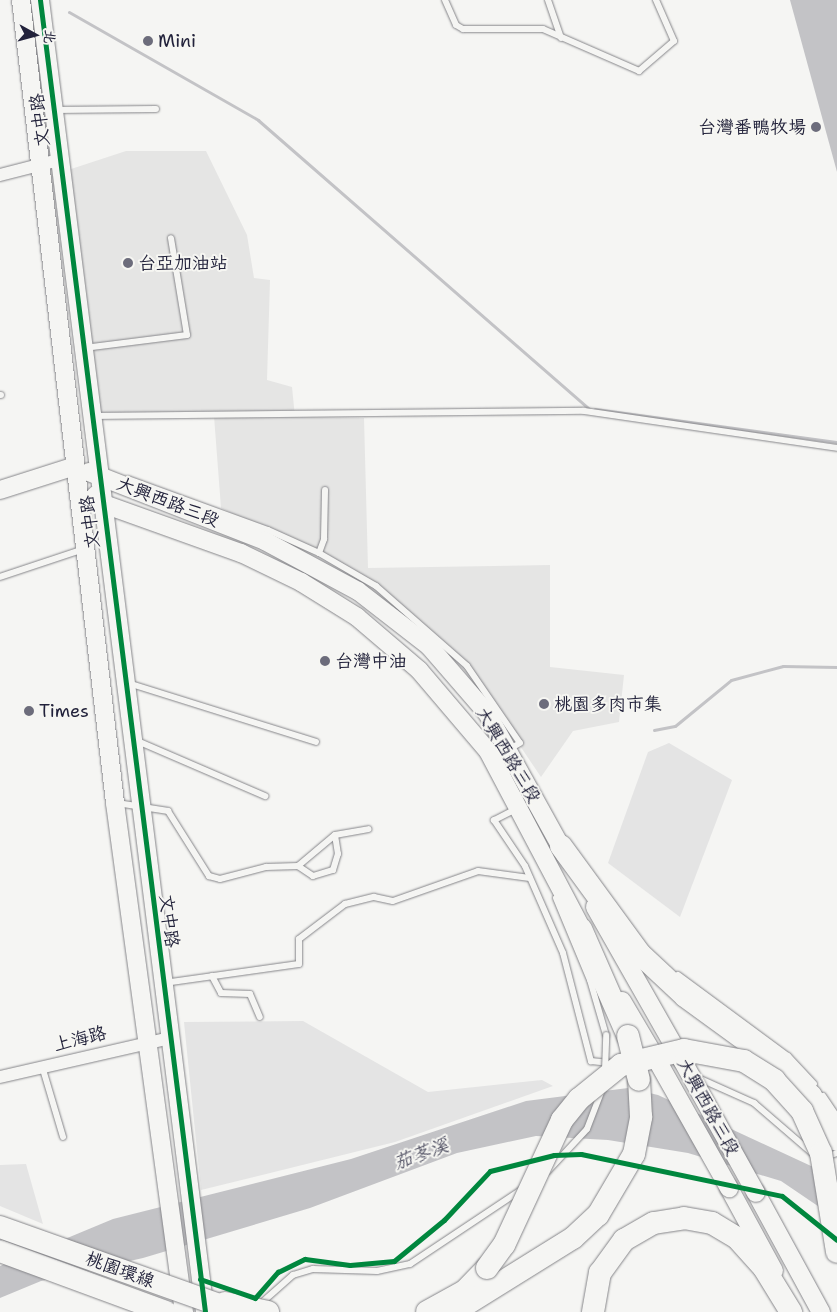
<!DOCTYPE html>
<html>
<head>
<meta charset="utf-8">
<style>
	body { margin:0 }
	#map { position:relative; width:837px; height:1312px; overflow:hidden; background:#f5f5f3; font-family:"Shantell Sans","LXGW WenKai TC",sans-serif }
	div>[style] { position:absolute }
	.built>* { inset:0; background:#e5e5e4 }
	.green>* { inset:0; background:#e4e4e4 }
	.water>* { inset:0; background:#c3c3c6 }
	.stream>* { height:3px; margin:-1.5px; padding:0 1.5px; transform-origin:1.5px; border-radius:1.5px; background:#c3c3c6 }
	.roads { filter:drop-shadow(0 0 1px #858589) drop-shadow(0 0 1px #858589) }
	.lane>* { height:6px; margin:-3px; padding:0 3px; transform-origin:3px; border-radius:3px; background:#f5f5f3 }
	.street>* { height:12px; margin:-6px; padding:0 6px; transform-origin:6px; border-radius:6px; background:#f5f5f3 }
	.secondary>* { height:18px; margin:-9px; padding:0 9px; transform-origin:9px; border-radius:9px; background:#f5f5f3 }
	.highway>* { height:22px; margin:-11px; padding:0 11px; transform-origin:11px; border-radius:11px; background:#f5f5f3 }
	.bridges { filter:drop-shadow(0 0 1px #858589) drop-shadow(0 0 1px #858589) }
	.lane-bridge>* { height:6px; margin:-3px; padding:0 3px; transform-origin:3px; border-radius:3px; background:#f5f5f3 }
	.secondary-bridge>* { height:18px; margin:-9px; padding:0 9px; transform-origin:9px; border-radius:9px; background:#f5f5f3 }
	.highway-bridge>* { height:22px; margin:-11px; padding:0 11px; transform-origin:11px; border-radius:11px; background:#f5f5f3 }
	.cycleway>* { height:5px; margin:-2.5px; padding:0 2.5px; transform-origin:2.5px; border-radius:2.5px; background:#00873e }
	.dots>* { width:14px; height:14px; translate:-50% -50%; box-sizing:border-box; border:2px solid #f6f6f2; border-radius:50% }
	span { translate:-50% -50%; white-space:nowrap; text-align:center; line-height:1.15; -webkit-text-stroke:4px #f6f6f2; paint-order:stroke }
	.poi-label { font-size:18px; color:#22223b }
	.left { translate:0 -50%; text-align:left }
	.right { translate:-100% -50%; text-align:right }
	.street-label { font-size:18px; color:#22223b }
	.water-label { font-size:19px; color:#535365; font-style:italic }
	.north { position:absolute; left:10px; top:10px; width:50px; height:50px; -webkit-text-stroke:4px #f6f6f2; paint-order:stroke; rotate:97deg; font-size:14px; font-weight:700; line-height:20px; text-align:center; color:#22223b }
	.north::after { content:''; display:block; margin:auto; width:18px; height:22px; background:#22223b; clip-path:polygon(50% 0,100% 100%,50% 72%,0 100%) }
</style>
</head>
<body>
<div id="map">
	<div class="built">
		<div style="clip-path:polygon(126px 151px,206px 151px,247px 235px,254px 278px,270px 280px,267px 380px,292px 387px,295px 417px,364px 418px,368px 568px,550px 565px,550px 667px,624px 675px,619px 722px,573px 731px,541px 777px,481px 688px,421px 627px,325px 558px,221px 508px,214px 416px,99px 413px,68px 170px)"></div>
	</div>
	<div class="green">
		<div style="clip-path:polygon(669px 743px,732px 780px,680px 917px,608px 863px,648px 752px)"></div>
		<div style="clip-path:polygon(303px 1021px,428px 1092px,542px 1080px,553px 1086px,395px 1142px,201px 1190px,184px 1022px)"></div>
		<div style="clip-path:polygon(26px 1164px,43px 1224px,0 1206px,0 1165px)"></div>
	</div>
	<div class="water">
		<div style="clip-path:polygon(790px 0,837px 0,837px 172px)"></div>
		<div style="clip-path:polygon(628px 1088px,658px 1095px,837px 1178px,837px 1219px,781px 1181px,688px 1153px,608px 1140px,536px 1136px,457px 1153px,310px 1208px,143px 1258px,41px 1281px,0 1298px,0 1266px,113px 1219px,351px 1159px,526px 1101px)"></div>
	</div>
	<div class="stream">
		<div style="left:69px;top:12px;width:218px;rotate:29.7deg"></div>
		<div style="left:258px;top:120px;width:439px;rotate:41.1deg"></div>
		<div style="left:595px;top:409px;width:244px;rotate:7.8deg"></div>
		<div style="left:654px;top:730px;width:21px;rotate:-11deg"></div>
		<div style="left:675px;top:726px;width:72px;rotate:-39.4deg"></div>
		<div style="left:731px;top:680px;width:54px;rotate:-15.1deg"></div>
		<div style="left:783px;top:666px;width:54px;rotate:1.1deg"></div>
	</div>
	<div class="roads">
		<div class="lane">
			<div style="left:445px;top:0;width:27px;rotate:66deg"></div>
			<div style="left:456px;top:25px;width:8px;rotate:30deg"></div>
			<div style="left:463px;top:29px;width:80px"></div>
			<div style="left:543px;top:29px;width:105px;rotate:23.6deg"></div>
			<div style="left:639px;top:71px;width:46px;rotate:-40.6deg"></div>
			<div style="left:674px;top:41px;width:45px;rotate:-113.7deg"></div>
			<div style="left:548px;top:0;width:40px;rotate:71.1deg"></div>
			<div style="left:54px;top:110px;width:102px;rotate:-0.6deg"></div>
			<div style="left:84px;top:348px;width:104px;rotate:-7.2deg"></div>
			<div style="left:187px;top:335px;width:98px;rotate:-99.4deg"></div>
			<div style="left:0;top:395px;width:1px"></div>
			<div style="left:94px;top:416px;width:490px;rotate:-0.6deg"></div>
			<div style="left:584px;top:411px;width:256px;rotate:8.3deg"></div>
			<div style="left:128px;top:479px;width:149px;rotate:20deg"></div>
			<div style="left:268px;top:530px;width:56px;rotate:24.3deg"></div>
			<div style="left:319px;top:553px;width:66px;rotate:30.1deg"></div>
			<div style="left:376px;top:586px;width:121px;rotate:41.3deg"></div>
			<div style="left:467px;top:666px;width:93px;rotate:55.5deg"></div>
			<div style="left:520px;top:743px;width:13px;rotate:151deg"></div>
			<div style="left:319px;top:553px;width:15px;rotate:-70deg"></div>
			<div style="left:324px;top:539px;width:49px;rotate:-88.8deg"></div>
			<div style="left:0;top:577px;width:89px;rotate:-18.4deg"></div>
			<div style="left:128px;top:683px;width:197px;rotate:17.4deg"></div>
			<div style="left:135px;top:740px;width:142px;rotate:23.3deg"></div>
			<div style="left:117px;top:803px;width:52px;rotate:8.9deg"></div>
			<div style="left:168px;top:811px;width:77px;rotate:57.8deg"></div>
			<div style="left:209px;top:876px;width:11px;rotate:15deg"></div>
			<div style="left:220px;top:879px;width:48px;rotate:-14.6deg"></div>
			<div style="left:266px;top:867px;width:32px;rotate:-2deg"></div>
			<div style="left:298px;top:866px;width:48px;rotate:-40deg"></div>
			<div style="left:335px;top:835px;width:34px;rotate:-10deg"></div>
			<div style="left:516px;top:809px;width:25px;rotate:153deg"></div>
			<div style="left:494px;top:820px;width:55px;rotate:56deg"></div>
			<div style="left:525px;top:866px;width:95px;rotate:66.4deg"></div>
			<div style="left:563px;top:953px;width:112px;rotate:75.5deg"></div>
			<div style="left:591px;top:1061px;width:19px;rotate:6deg"></div>
			<div style="left:298px;top:866px;width:18px;rotate:34deg"></div>
			<div style="left:313px;top:876px;width:21px;rotate:-17deg"></div>
			<div style="left:333px;top:870px;width:17px;rotate:-73deg"></div>
			<div style="left:338px;top:854px;width:19px;rotate:-99deg"></div>
			<div style="left:556px;top:898px;width:89px;rotate:67.5deg"></div>
			<div style="left:590px;top:980px;width:57px;rotate:73.8deg"></div>
			<div style="left:678px;top:975px;width:137px;rotate:36.4deg"></div>
			<div style="left:788px;top:1056px;width:38px;rotate:47deg"></div>
			<div style="left:212px;top:976px;width:19px;rotate:62deg"></div>
			<div style="left:221px;top:993px;width:29px;rotate:2deg"></div>
			<div style="left:250px;top:994px;width:25px;rotate:67deg"></div>
			<div style="left:164px;top:983px;width:136px;rotate:-8deg"></div>
			<div style="left:299px;top:964px;width:25px;rotate:-90deg"></div>
			<div style="left:299px;top:939px;width:58px;rotate:-37.3deg"></div>
			<div style="left:345px;top:904px;width:30px;rotate:-14deg"></div>
			<div style="left:374px;top:897px;width:19px;rotate:12deg"></div>
			<div style="left:393px;top:901px;width:90px;rotate:-19.4deg"></div>
			<div style="left:478px;top:871px;width:52px;rotate:7.7deg"></div>
			<div style="left:42px;top:1066px;width:74px;rotate:73.5deg"></div>
			<div style="left:696px;top:1077px;width:64px;rotate:24.1deg"></div>
			<div style="left:754px;top:1103px;width:77px;rotate:40.8deg"></div>
			<div style="left:823px;top:1096px;width:25px;rotate:56deg"></div>
			<div style="left:825px;top:1157px;width:13px;rotate:-18deg"></div>
			<div style="left:548px;top:1171px;width:57px;rotate:-47.1deg"></div>
			<div style="left:587px;top:1129px;width:42px;rotate:-69deg"></div>
			<div style="left:258px;top:1306px;width:47px;rotate:-41.5deg"></div>
			<div style="left:293px;top:1275px;width:21px;rotate:-17deg"></div>
			<div style="left:313px;top:1269px;width:64px;rotate:1.8deg"></div>
			<div style="left:377px;top:1271px;width:34px;rotate:-12deg"></div>
			<div style="left:410px;top:1264px;width:133px;rotate:-33.7deg"></div>
		</div>
		<div class="street">
			<div style="left:0;top:175px;width:61px;rotate:-14.3deg"></div>
			<div style="left:0;top:1077px;width:174px;rotate:-12.9deg"></div>
		</div>
		<div class="secondary">
			<div style="left:21px;top:0;width:808px;rotate:83.32deg"></div>
			<div style="left:115px;top:803px;width:514px;rotate:82.28deg"></div>
			<div style="left:40px;top:0;width:1322px;rotate:82.83deg"></div>
			<div style="left:89px;top:472px;width:189px;rotate:21.4deg"></div>
			<div style="left:265px;top:541px;width:106px;rotate:28.3deg"></div>
			<div style="left:358px;top:591px;width:90px;rotate:37.8deg"></div>
			<div style="left:429px;top:646px;width:89px;rotate:49.1deg"></div>
			<div style="left:487px;top:713px;width:163px;rotate:61.1deg"></div>
			<div style="left:0;top:490px;width:79px;rotate:-17.7deg"></div>
			<div style="left:96px;top:495px;width:9px;rotate:58deg"></div>
			<div style="left:101px;top:503px;width:149px;rotate:19.7deg"></div>
			<div style="left:241px;top:553px;width:67px;rotate:25.8deg"></div>
			<div style="left:301px;top:582px;width:66px;rotate:32deg"></div>
			<div style="left:357px;top:617px;width:82px;rotate:40.5deg"></div>
			<div style="left:419px;top:670px;width:106px;rotate:49.6deg"></div>
			<div style="left:488px;top:751px;width:212px;rotate:62.2deg"></div>
			<div style="left:595px;top:907px;width:176px;rotate:60.4deg"></div>
			<div style="left:622px;top:1001px;width:71px;rotate:59.5deg"></div>
			<div style="left:729px;top:1188px;width:94px;rotate:61.5deg"></div>
			<div style="left:756px;top:1193px;width:136px;rotate:61.4deg"></div>
		</div>
		<div class="highway">
			<div style="left:561px;top:846px;width:134px;rotate:53.8deg"></div>
			<div style="left:640px;top:954px;width:62px;rotate:43deg"></div>
			<div style="left:685px;top:996px;width:119px;rotate:36.1deg"></div>
			<div style="left:781px;top:1066px;width:42px;rotate:45deg"></div>
			<div style="left:811px;top:1096px;width:51px;rotate:59.4deg"></div>
			<div style="left:581px;top:929px;width:117px;rotate:66.3deg"></div>
			<div style="left:0;top:1251px;width:177px;rotate:20.2deg"></div>
			<div style="left:427px;top:1312px;width:43px;rotate:-28.9deg"></div>
			<div style="left:465px;top:1291px;width:32px;rotate:-46deg"></div>
			<div style="left:454px;top:1312px;width:140px;rotate:-31.9deg"></div>
			<div style="left:573px;top:1238px;width:34px;rotate:-43deg"></div>
			<div style="left:598px;top:1215px;width:71px;rotate:-59.5deg"></div>
			<div style="left:634px;top:1154px;width:38px;rotate:-79deg"></div>
			<div style="left:641px;top:1117px;width:37px;rotate:-93deg"></div>
			<div style="left:593px;top:1312px;width:40px;rotate:-80deg"></div>
			<div style="left:600px;top:1273px;width:41px;rotate:-54deg"></div>
			<div style="left:624px;top:1240px;width:34px;rotate:-30deg"></div>
			<div style="left:654px;top:1223px;width:30px;rotate:-9deg"></div>
			<div style="left:684px;top:1218px;width:28px;rotate:10deg"></div>
			<div style="left:712px;top:1223px;width:29px;rotate:31deg"></div>
			<div style="left:737px;top:1238px;width:40px;rotate:48deg"></div>
			<div style="left:764px;top:1268px;width:52px;rotate:58.5deg"></div>
		</div>
	</div>
	<div class="bridges">
		<div class="lane-bridge">
			<div style="left:605px;top:1071px;width:36px;rotate:-88deg"></div>
		</div>
		<div class="secondary-bridge">
			<div style="left:682px;top:1060px;width:152px;rotate:60.9deg"></div>
			<div style="left:658px;top:1062px;width:145px;rotate:60.6deg"></div>
		</div>
		<div class="highway-bridge">
			<div style="left:628px;top:1036px;width:45px;rotate:76deg"></div>
			<div style="left:0;top:1227px;width:254px;rotate:19.6deg"></div>
			<div style="left:487px;top:1268px;width:29px;rotate:-54deg"></div>
			<div style="left:504px;top:1245px;width:138px;rotate:-65.1deg"></div>
			<div style="left:562px;top:1120px;width:27px;rotate:-51deg"></div>
			<div style="left:579px;top:1099px;width:54px;rotate:-39deg"></div>
			<div style="left:621px;top:1065px;width:65px;rotate:-13.4deg"></div>
			<div style="left:684px;top:1050px;width:61px;rotate:10.4deg"></div>
			<div style="left:744px;top:1061px;width:36px;rotate:32deg"></div>
			<div style="left:774px;top:1080px;width:42px;rotate:47.9deg"></div>
			<div style="left:802px;top:1111px;width:46px;rotate:65.7deg"></div>
			<div style="left:821px;top:1153px;width:100px;rotate:80.8deg"></div>
			<div style="left:225px;top:1303px;width:44px;rotate:11.8deg"></div>
		</div>
	</div>
	<div class="cycleway">
		<div style="left:40px;top:0;width:1322px;rotate:82.83deg"></div>
		<div style="left:200px;top:1279px;width:58px;rotate:19.1deg"></div>
		<div style="left:255px;top:1298px;width:35px;rotate:-49deg"></div>
		<div style="left:278px;top:1272px;width:30px;rotate:-26deg"></div>
		<div style="left:305px;top:1259px;width:45px;rotate:7.6deg"></div>
		<div style="left:350px;top:1265px;width:44px;rotate:-5.2deg"></div>
		<div style="left:394px;top:1261px;width:65px;rotate:-39.4deg"></div>
		<div style="left:444px;top:1220px;width:67px;rotate:-46.8deg"></div>
		<div style="left:490px;top:1171px;width:66px;rotate:-14deg"></div>
		<div style="left:554px;top:1155px;width:27px;rotate:-2deg"></div>
		<div style="left:581px;top:1154px;width:205px;rotate:11.8deg"></div>
		<div style="left:782px;top:1196px;width:70px;rotate:38.7deg"></div>
	</div>
	<div class="dots">
		<div style="left:148px;top:41px;background:#6c6c7b"></div>
		<div style="left:816px;top:127px;background:#6c6c7b"></div>
		<div style="left:128px;top:263px;background:#6c6c7b"></div>
		<div style="left:325px;top:661px;background:#6c6c7b"></div>
		<div style="left:544px;top:704px;background:#6c6c7b"></div>
		<div style="left:29px;top:711px;background:#6c6c7b"></div>
	</div>
	<div class="poi-label">
		<span class="left" style="left:158px;top:41px">Mini</span>
		<span class="right" style="left:806px;top:127px">台灣番鴨牧場</span>
		<span class="left" style="left:138px;top:263px">台亞加油站</span>
		<span class="left" style="left:335px;top:661px">台灣中油</span>
		<span class="left" style="left:554px;top:704px">桃園多肉市集</span>
		<span class="left" style="left:39px;top:711px">Times</span>
	</div>
	<div class="street-label">
		<span style="left:40px;top:120px;rotate:-97deg">文中路</span>
		<span style="left:168px;top:502px;rotate:21deg">大興西路三段</span>
		<span style="left:90px;top:522px;rotate:-97deg">文中路</span>
		<span style="left:508px;top:755px;rotate:59deg">大興西路三段</span>
		<span style="left:169px;top:921px;rotate:83deg">文中路</span>
		<span style="left:80px;top:1039px;rotate:-14deg">上海路</span>
		<span style="left:708px;top:1107px;rotate:61deg">大興西路三段</span>
		<span style="left:120px;top:1270px;rotate:20deg">桃園環線</span>
	</div>
	<div class="water-label">
		<span style="left:421px;top:1154px;rotate:-20deg">茄苳溪</span>
	</div>
	<div class="north">北</div>
</div>
</body>
</html>
